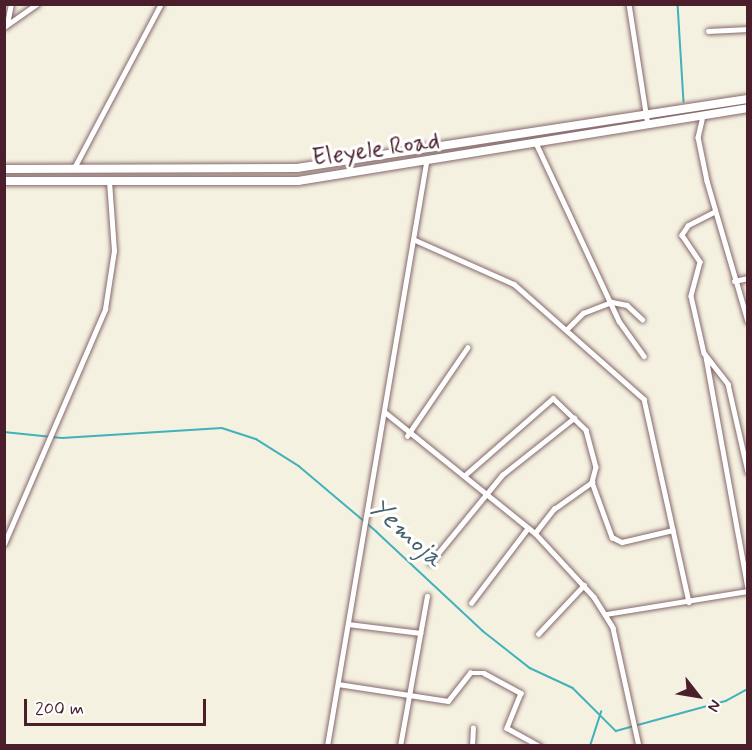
<!DOCTYPE html>
<html>
<head>
<meta charset="utf-8">
<style>
	body { margin:0 }
	#map { position:relative; width:752px; height:750px; overflow:hidden; background:#f5f1e1; font-family:Mynerve,sans-serif }
	div>[style] { position:absolute }
	.stream>* { height:1.5px; margin:-0.75px; padding:0 0.75px; transform-origin:0.75px; border-radius:0.75px; background:#41b2b9 }
	.roads { filter:drop-shadow(0 0 2px #86686b) drop-shadow(0 0 2px #86686b) }
	.street>* { height:4.5px; margin:-2.25px; padding:0 2.25px; transform-origin:2.25px; border-radius:2.25px; background:#fff }
	.primary>* { height:8px; margin:-4px; padding:0 4px; transform-origin:4px; border-radius:4px; background:#fff }
	span { translate:-50% -50%; white-space:nowrap; text-align:center; line-height:1.15; -webkit-text-stroke:6px #fff; paint-order:stroke }
	.street-label { font-size:24px; color:#4a1f2b }
	.water-label { font-size:26px; color:#46616b; font-style:italic }
	.frame { position:absolute; inset:0; border:6px solid #4a1f2b; pointer-events:none }
	.north { position:absolute; left:668px; top:666px; width:60px; height:60px; -webkit-text-stroke:4px #fff; paint-order:stroke; rotate:121deg; font-size:16px; font-weight:700; line-height:24px; text-align:center; color:#4a1f2b }
	.north::after { content:''; display:block; margin:auto; width:21px; height:27px; background:#4a1f2b; clip-path:polygon(50% 0,100% 100%,50% 72%,0 100%) }
	.scale { position:absolute; left:24px; top:699px; width:182px; height:27px; box-sizing:border-box; border:3px solid #4a1f2b; border-top:0; padding-left:8px; font-size:18px; line-height:21px; white-space:nowrap; color:#4a1f2b; -webkit-text-stroke:4px #fff; paint-order:stroke }
</style>
</head>
<body>
<div id="map">
	<div class="stream">
		<div style="left:678px;top:4px;width:98px;rotate:86.5deg"></div>
		<div style="left:4px;top:432px;width:58px;rotate:5.9deg"></div>
		<div style="left:62px;top:438px;width:160px;rotate:-3.6deg"></div>
		<div style="left:222px;top:428px;width:36px;rotate:18deg"></div>
		<div style="left:256px;top:439px;width:51px;rotate:32.1deg"></div>
		<div style="left:299px;top:466px;width:102px;rotate:40.2deg"></div>
		<div style="left:377px;top:532px;width:145px;rotate:43deg"></div>
		<div style="left:483px;top:631px;width:60px;rotate:38.2deg"></div>
		<div style="left:530px;top:668px;width:47px;rotate:24.9deg"></div>
		<div style="left:573px;top:688px;width:61px;rotate:45deg"></div>
		<div style="left:616px;top:731px;width:114px;rotate:-15.3deg"></div>
		<div style="left:726px;top:701px;width:25px;rotate:-29deg"></div>
		<div style="left:590px;top:746px;width:36px;rotate:-72deg"></div>
	</div>
	<div class="roads">
		<div class="street">
			<div style="left:629px;top:4px;width:122px;rotate:81.1deg"></div>
			<div style="left:7px;top:24px;width:20px;rotate:-79deg"></div>
			<div style="left:4px;top:27px;width:40px;rotate:-34.9deg"></div>
			<div style="left:708px;top:31px;width:40px;rotate:-2.9deg"></div>
			<div style="left:703px;top:116px;width:22px;rotate:103deg"></div>
			<div style="left:698px;top:137px;width:45px;rotate:78.4deg"></div>
			<div style="left:707px;top:181px;width:146px;rotate:73.7deg"></div>
			<div style="left:537px;top:145px;width:194px;rotate:65deg"></div>
			<div style="left:619px;top:321px;width:43px;rotate:54.5deg"></div>
			<div style="left:74px;top:168px;width:186px;rotate:-62.1deg"></div>
			<div style="left:715px;top:212px;width:30px;rotate:153deg"></div>
			<div style="left:688px;top:226px;width:11px;rotate:124deg"></div>
			<div style="left:682px;top:235px;width:32px;rotate:56deg"></div>
			<div style="left:700px;top:262px;width:35px;rotate:105deg"></div>
			<div style="left:691px;top:296px;width:58px;rotate:77.2deg"></div>
			<div style="left:704px;top:353px;width:39px;rotate:52deg"></div>
			<div style="left:728px;top:384px;width:90px;rotate:77.2deg"></div>
			<div style="left:415px;top:240px;width:108px;rotate:24deg"></div>
			<div style="left:514px;top:284px;width:174px;rotate:41.5deg"></div>
			<div style="left:644px;top:399px;width:208px;rotate:77.5deg"></div>
			<div style="left:734px;top:281px;width:14px;rotate:-12deg"></div>
			<div style="left:566px;top:330px;width:24px;rotate:-45deg"></div>
			<div style="left:583px;top:313px;width:31px;rotate:-21deg"></div>
			<div style="left:612px;top:302px;width:15px;rotate:11deg"></div>
			<div style="left:627px;top:305px;width:21px;rotate:43deg"></div>
			<div style="left:706px;top:357px;width:234px;rotate:79.7deg"></div>
			<div style="left:385px;top:412px;width:193px;rotate:38.9deg"></div>
			<div style="left:535px;top:533px;width:87px;rotate:47.3deg"></div>
			<div style="left:594px;top:597px;width:36px;rotate:58deg"></div>
			<div style="left:613px;top:628px;width:121px;rotate:77.6deg"></div>
			<div style="left:407px;top:436px;width:107px;rotate:-55.7deg"></div>
			<div style="left:464px;top:476px;width:118px;rotate:-41.2deg"></div>
			<div style="left:553px;top:398px;width:46px;rotate:44.1deg"></div>
			<div style="left:586px;top:430px;width:38px;rotate:75deg"></div>
			<div style="left:596px;top:467px;width:16px;rotate:105deg"></div>
			<div style="left:592px;top:482px;width:59px;rotate:70deg"></div>
			<div style="left:612px;top:537px;width:11px;rotate:27deg"></div>
			<div style="left:622px;top:542px;width:52px;rotate:-13.2deg"></div>
			<div style="left:535px;top:533px;width:31px;rotate:-52deg"></div>
			<div style="left:554px;top:509px;width:47px;rotate:-35.4deg"></div>
			<div style="left:4px;top:544px;width:256px;rotate:-66.7deg"></div>
			<div style="left:105px;top:309px;width:59px;rotate:-81.2deg"></div>
			<div style="left:114px;top:251px;width:70px;rotate:-94.1deg"></div>
			<div style="left:430px;top:563px;width:114px;rotate:-50.7deg"></div>
			<div style="left:502px;top:475px;width:92px;rotate:-38.4deg"></div>
			<div style="left:471px;top:603px;width:94px;rotate:-52.8deg"></div>
			<div style="left:606px;top:614px;width:144px;rotate:-9.2deg"></div>
			<div style="left:348px;top:624px;width:73px;rotate:7.1deg"></div>
			<div style="left:538px;top:634px;width:67px;rotate:-46.8deg"></div>
			<div style="left:338px;top:684px;width:111px;rotate:8.8deg"></div>
			<div style="left:448px;top:701px;width:36px;rotate:-52deg"></div>
			<div style="left:470px;top:673px;width:14px"></div>
			<div style="left:484px;top:673px;width:42px;rotate:28.4deg"></div>
			<div style="left:521px;top:693px;width:38px;rotate:112deg"></div>
			<div style="left:507px;top:728px;width:38px;rotate:29deg"></div>
			<div style="left:327px;top:746px;width:591px;rotate:-80.36deg"></div>
			<div style="left:400px;top:746px;width:152px;rotate:-79.8deg"></div>
			<div style="left:472px;top:746px;width:18px;rotate:-87deg"></div>
		</div>
		<div class="primary">
			<div style="left:4px;top:169px;width:293px;rotate:-0.2deg"></div>
			<div style="left:297px;top:168px;width:456px;rotate:-8.7deg"></div>
			<div style="left:4px;top:181px;width:294px"></div>
			<div style="left:298px;top:181px;width:456px;rotate:-9.2deg"></div>
		</div>
	</div>
	<div class="street-label">
		<span style="left:376px;top:150px;rotate:-8deg">Eleyele Road</span>
	</div>
	<div class="water-label">
		<span style="left:405px;top:534px;rotate:42deg">Yemoja</span>
	</div>
	<div class="frame"></div>
	<div class="north">N</div>
	<div class="scale">200 m</div>
</div>
</body>
</html>
